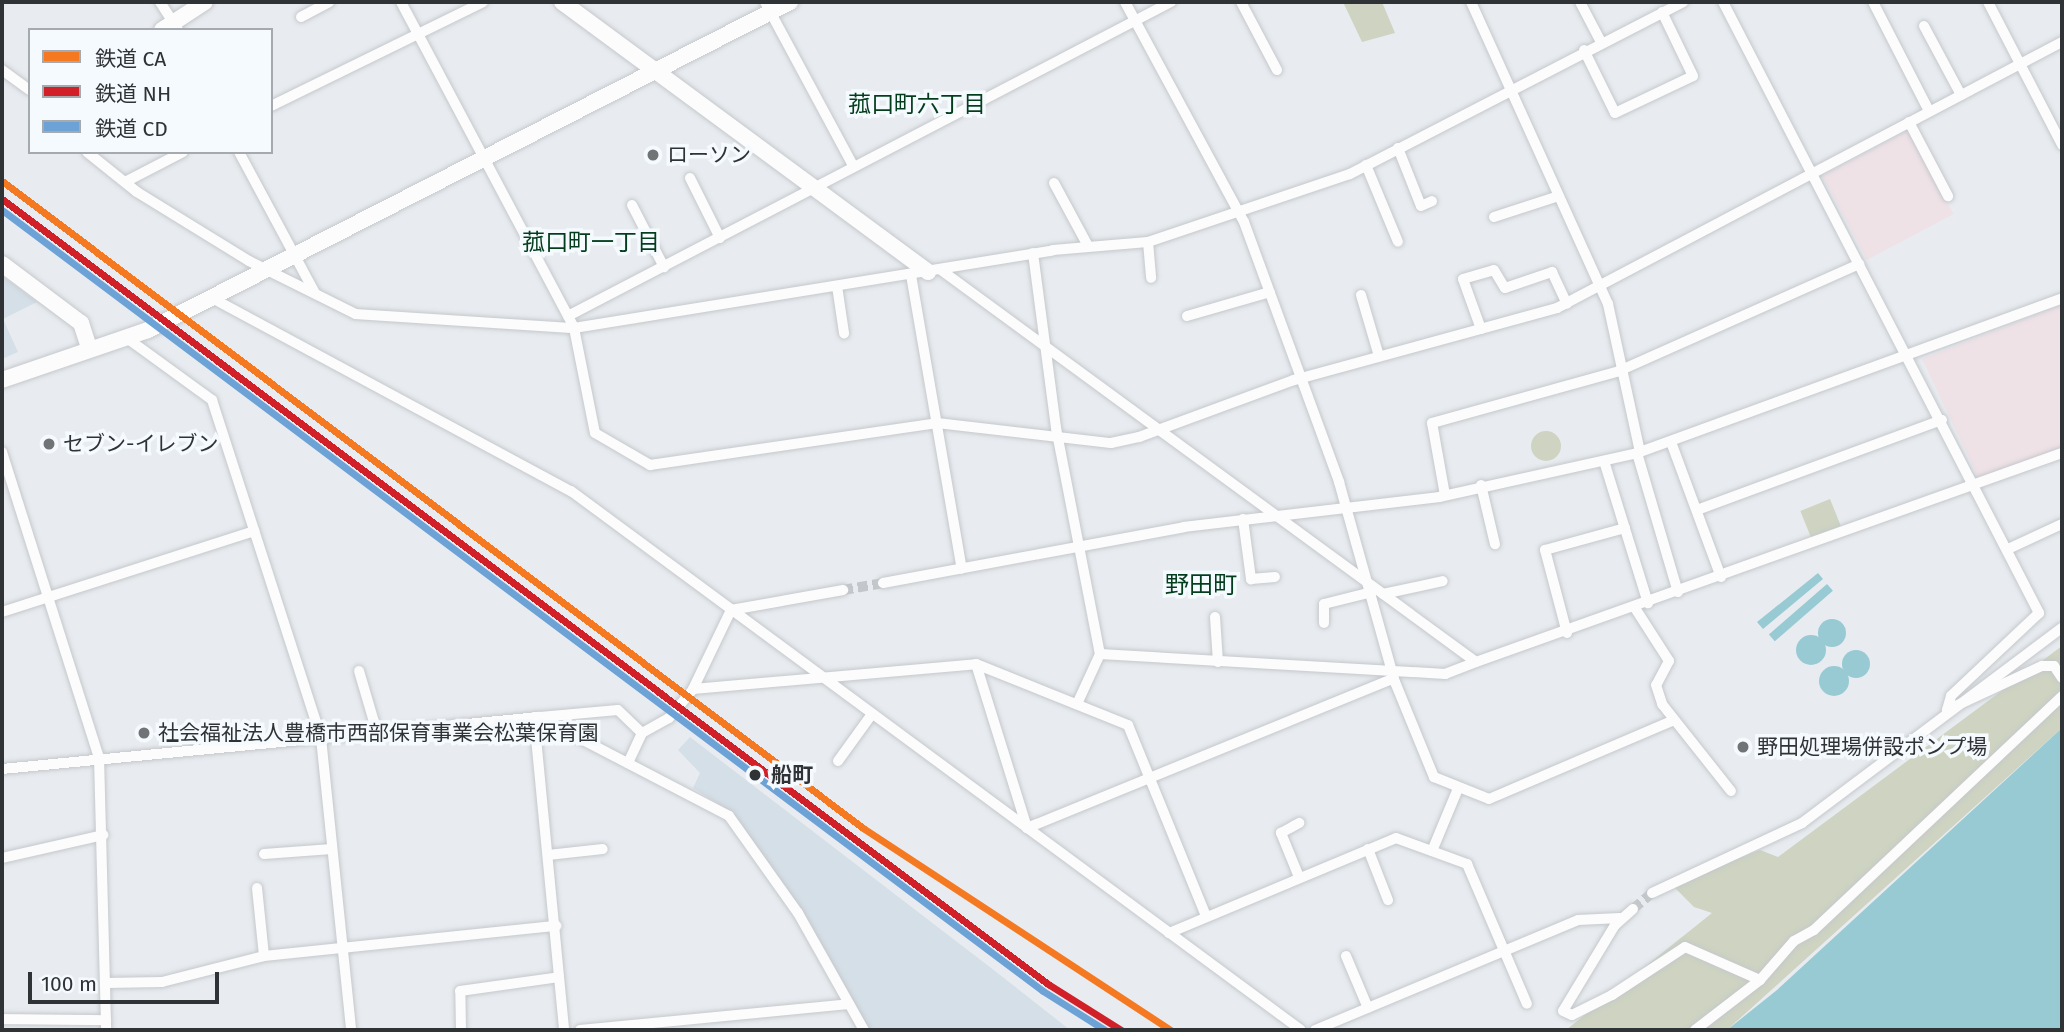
<!DOCTYPE html>
<html>
<head>
<meta charset="utf-8">
<style>
	body { margin:0 }
	#map { position:relative; width:2064px; height:1032px; overflow:hidden; background:#e8ecf0; font-family:"Fira Sans","Noto Sans JP",sans-serif }
	div>[style] { position:absolute }
	.built>* { inset:0; background:#d5dfe7 }
	.industrial>* { inset:0; background:#efe2e7; transform-origin:0 0 }
	.green>* { inset:0; background:#ced4c1; transform-origin:0 0 }
	.round { border-radius:50% }
	.water>* { inset:0; background:#98cad4; transform-origin:0 0 }
	.street-tunnel>* { height:10px; margin-top:-5px; transform-origin:0; background:repeating-linear-gradient(90deg,#c3c7cb 0 10px,transparent 0 15px) }
	.roads { filter:drop-shadow(0 0 2px #c5c8cb) drop-shadow(0 0 2px #c5c8cb) }
	.street>* { height:10px; margin:-5px; padding:0 5px; transform-origin:5px; border-radius:5px; background:#fcfcfd }
	.secondary>* { height:16px; margin:-8px; padding:0 8px; transform-origin:8px; border-radius:8px; background:#fcfcfd }
	.rail-1>* { height:7px; margin:-3.5px; padding:0 3.5px; transform-origin:3.5px; border-radius:3.5px; background:#f47921 }
	.rail-2>* { height:7px; margin:-3.5px; padding:0 3.5px; transform-origin:3.5px; border-radius:3.5px; background:#d12027 }
	.rail-3>* { height:7px; margin:-3.5px; padding:0 3.5px; transform-origin:3.5px; border-radius:3.5px; background:#6ca2d6 }
	.dots>* { width:19px; height:19px; translate:-50% -50%; box-sizing:border-box; border:4px solid #f5fafe; border-radius:50% }
	span { translate:-50% -50%; white-space:nowrap; text-align:center; line-height:1.15; -webkit-text-stroke:7px #f5fafe; paint-order:stroke }
	.poi-label { font-size:21px; color:#303335 }
	.left { translate:0 -50%; text-align:left }
	.stop-label { font-size:21px; color:#303335; font-weight:700 }
	.neighbourhood-label { font-size:23px; color:#033d1c }
	.quarter-label { font-size:24px; color:#033d1c }
	.frame { position:absolute; inset:0; border:4px solid #303335; pointer-events:none }
	.legend { position:absolute; left:28px; top:28px; width:245px; height:126px; box-sizing:border-box; background:#f5fafe; border:2px solid #a6aaae; margin:0; padding:9px 12px; list-style:none; font-size:21px; color:#303335 }
	.legend li { display:flex; align-items:center; gap:14px; height:35px }
	.legend b { width:35px; border:2px solid #a6aaae }
	.scale { position:absolute; left:28px; top:972px; width:191px; height:32px; box-sizing:border-box; border:4px solid #303335; border-top:0; padding-left:9px; font-size:21px; line-height:24px; white-space:nowrap; color:#303335; -webkit-text-stroke:5px #f5fafe; paint-order:stroke }
</style>
</head>
<body>
<div id="map">
	<div class="built">
		<div style="clip-path:polygon(2px 276px,37px 302px,3px 319px,18px 352px,2px 359px)"></div>
		<div style="clip-path:polygon(690px 737px,995px 971px,1070px 1030px,867px 1030px,733px 813px,693px 788px,700px 773px,678px 750px)"></div>
	</div>
	<div class="industrial">
		<div style="left:1909px;top:130px;width:95px;height:98px;rotate:62deg"></div>
		<div style="clip-path:polygon(2062px 305px,2062px 449px,1984px 478px,1977px 475px,1922px 359px)"></div>
	</div>
	<div class="green">
		<div style="clip-path:polygon(1343px 2px,1382px 2px,1395px 33px,1362px 42px)"></div>
		<div class="round" style="left:1531px;top:431px;width:30px;height:30px"></div>
		<div style="left:1830px;top:499px;width:29px;height:32px;rotate:68deg"></div>
		<div style="clip-path:polygon(2062px 646px,2062px 728px,1727px 1030px,1566px 1030px,1712px 913px,1694px 907px,1671px 884px,1760px 850px,1778px 857px)"></div>
	</div>
	<div class="water">
		<div style="clip-path:polygon(1818px 573px,1823px 579px,1763px 629px,1757px 622px)"></div>
		<div style="left:1827px;top:584px;width:9px;height:77px;rotate:49deg"></div>
		<div class="round" style="left:1818px;top:619px;width:28px;height:28px"></div>
		<div class="round" style="left:1796px;top:635px;width:30px;height:30px"></div>
		<div class="round" style="left:1842px;top:650px;width:28px;height:28px"></div>
		<div class="round" style="left:1819px;top:666px;width:30px;height:30px"></div>
		<div style="clip-path:polygon(2062px 728px,2062px 1030px,1727px 1030px,1777px 990px)"></div>
	</div>
	<div class="street-tunnel">
		<div style="left:843px;top:590px;width:41px;rotate:-9.9deg"></div>
		<div style="left:1633px;top:909px;width:25px;rotate:-40deg"></div>
	</div>
	<div class="roads">
		<div class="street">
			<div style="left:160px;top:2px;width:33px;rotate:57deg"></div>
			<div style="left:401px;top:2px;width:369px;rotate:62deg"></div>
			<div style="left:574px;top:328px;width:107px;rotate:78.7deg"></div>
			<div style="left:595px;top:433px;width:64px;rotate:30.2deg"></div>
			<div style="left:650px;top:465px;width:290px;rotate:-8.3deg"></div>
			<div style="left:937px;top:423px;width:175px;rotate:6.6deg"></div>
			<div style="left:1111px;top:443px;width:29px;rotate:-12deg"></div>
			<div style="left:1139px;top:437px;width:165px;rotate:-20.2deg"></div>
			<div style="left:1294px;top:380px;width:273px;rotate:-15.3deg"></div>
			<div style="left:1557px;top:308px;width:571px;rotate:-27.78deg"></div>
			<div style="left:765px;top:2px;width:187px;rotate:61.7deg"></div>
			<div style="left:1125px;top:2px;width:250px;rotate:61.6deg"></div>
			<div style="left:1244px;top:222px;width:277px;rotate:69.9deg"></div>
			<div style="left:1339px;top:482px;width:208px;rotate:74.4deg"></div>
			<div style="left:1395px;top:682px;width:103px;rotate:67.7deg"></div>
			<div style="left:1434px;top:777px;width:59px;rotate:21.8deg"></div>
			<div style="left:1489px;top:799px;width:201px;rotate:-23.1deg"></div>
			<div style="left:1241px;top:2px;width:77px;rotate:62.1deg"></div>
			<div style="left:1471px;top:2px;width:332px;rotate:65.6deg"></div>
			<div style="left:1608px;top:304px;width:151px;rotate:77.8deg"></div>
			<div style="left:1580px;top:2px;width:45px;rotate:62.3deg"></div>
			<div style="left:1723px;top:2px;width:688px;rotate:62.65deg"></div>
			<div style="left:2039px;top:613px;width:121px;rotate:136.7deg"></div>
			<div style="left:1951px;top:696px;width:15px;rotate:106deg"></div>
			<div style="left:1947px;top:710px;width:105px;rotate:-24.9deg"></div>
			<div style="left:2042px;top:666px;width:12px"></div>
			<div style="left:2054px;top:666px;width:14px;rotate:56deg"></div>
			<div style="left:1873px;top:2px;width:123px;rotate:62.8deg"></div>
			<div style="left:1988px;top:2px;width:161px;rotate:62.6deg"></div>
			<div style="left:301px;top:17px;width:32px;rotate:-28deg"></div>
			<div style="left:1924px;top:26px;width:78px;rotate:61.8deg"></div>
			<div style="left:1584px;top:50px;width:70px;rotate:63.8deg"></div>
			<div style="left:1615px;top:113px;width:86px;rotate:-25.4deg"></div>
			<div style="left:1693px;top:76px;width:71px;rotate:-115.8deg"></div>
			<div style="left:2px;top:70px;width:34px;rotate:36deg"></div>
			<div style="left:271px;top:106px;width:236px;rotate:-26.1deg"></div>
			<div style="left:1909px;top:122px;width:84px;rotate:62.2deg"></div>
			<div style="left:1398px;top:148px;width:62px;rotate:68.4deg"></div>
			<div style="left:1421px;top:206px;width:12px;rotate:-24deg"></div>
			<div style="left:87px;top:152px;width:64px;rotate:38.7deg"></div>
			<div style="left:137px;top:192px;width:132px;rotate:31.6deg"></div>
			<div style="left:249px;top:261px;width:119px;rotate:26.4deg"></div>
			<div style="left:356px;top:314px;width:218px;rotate:3.7deg"></div>
			<div style="left:574px;top:328px;width:485px;rotate:-9.2deg"></div>
			<div style="left:1053px;top:250px;width:95px;rotate:-4.8deg"></div>
			<div style="left:1148px;top:242px;width:213px;rotate:-18.6deg"></div>
			<div style="left:1350px;top:174px;width:375px;rotate:-27.3deg"></div>
			<div style="left:239px;top:152px;width:160px;rotate:61.7deg"></div>
			<div style="left:1366px;top:165px;width:83px;rotate:67.4deg"></div>
			<div style="left:690px;top:178px;width:67px;rotate:63.4deg"></div>
			<div style="left:127px;top:181px;width:63px;rotate:-27.4deg"></div>
			<div style="left:1054px;top:183px;width:72px;rotate:61.6deg"></div>
			<div style="left:632px;top:205px;width:70px;rotate:62.7deg"></div>
			<div style="left:1494px;top:217px;width:68px;rotate:-17.9deg"></div>
			<div style="left:1148px;top:242px;width:36px;rotate:85deg"></div>
			<div style="left:1033px;top:253px;width:177px;rotate:82.5deg"></div>
			<div style="left:1056px;top:428px;width:230px;rotate:79deg"></div>
			<div style="left:1100px;top:654px;width:346px;rotate:3.3deg"></div>
			<div style="left:1445px;top:674px;width:33px;rotate:-21deg"></div>
			<div style="left:941px;top:270px;width:663px;rotate:36.23deg"></div>
			<div style="left:1476px;top:662px;width:622px;rotate:-19.63deg"></div>
			<div style="left:911px;top:275px;width:298px;rotate:80.2deg"></div>
			<div style="left:837px;top:286px;width:48px;rotate:81.5deg"></div>
			<div style="left:1361px;top:295px;width:64px;rotate:73.6deg"></div>
			<div style="left:212px;top:298px;width:408px;rotate:28.3deg"></div>
			<div style="left:571px;top:491px;width:907px;rotate:36.44deg"></div>
			<div style="left:568px;top:316px;width:680px;rotate:-27.51deg"></div>
			<div style="left:1187px;top:316px;width:86px;rotate:-16.1deg"></div>
			<div style="left:1481px;top:329px;width:53px;rotate:-109.8deg"></div>
			<div style="left:1463px;top:279px;width:32px;rotate:-16deg"></div>
			<div style="left:1494px;top:270px;width:21px;rotate:59deg"></div>
			<div style="left:1505px;top:288px;width:50px;rotate:-18.8deg"></div>
			<div style="left:1552px;top:272px;width:35px;rotate:65deg"></div>
			<div style="left:128px;top:339px;width:104px;rotate:36deg"></div>
			<div style="left:212px;top:400px;width:355px;rotate:72.1deg"></div>
			<div style="left:321px;top:738px;width:294px;rotate:84.1deg"></div>
			<div style="left:1671px;top:442px;width:144px;rotate:69.7deg"></div>
			<div style="left:2px;top:452px;width:320px;rotate:72.4deg"></div>
			<div style="left:99px;top:757px;width:273px;rotate:88.5deg"></div>
			<div style="left:1637px;top:453px;width:145px;rotate:73.6deg"></div>
			<div style="left:1604px;top:461px;width:149px;rotate:72.8deg"></div>
			<div style="left:1481px;top:485px;width:61px;rotate:76.7deg"></div>
			<div style="left:1445px;top:495px;width:73px;rotate:-100.2deg"></div>
			<div style="left:1432px;top:423px;width:194px;rotate:-15.5deg"></div>
			<div style="left:1619px;top:371px;width:263px;rotate:-24deg"></div>
			<div style="left:1697px;top:510px;width:261px;rotate:-20.2deg"></div>
			<div style="left:1243px;top:519px;width:61px;rotate:82.4deg"></div>
			<div style="left:1251px;top:579px;width:24px;rotate:-5deg"></div>
			<div style="left:2008px;top:549px;width:60px;rotate:-24.8deg"></div>
			<div style="left:883px;top:583px;width:306px;rotate:-10.5deg"></div>
			<div style="left:1184px;top:527px;width:257px;rotate:-6.7deg"></div>
			<div style="left:1439px;top:497px;width:203px;rotate:-12.5deg"></div>
			<div style="left:1637px;top:453px;width:452px;rotate:-20deg"></div>
			<div style="left:1383px;top:594px;width:61px;rotate:-12.2deg"></div>
			<div style="left:1635px;top:608px;width:63px;rotate:57.3deg"></div>
			<div style="left:1669px;top:661px;width:27px;rotate:118deg"></div>
			<div style="left:1656px;top:685px;width:20px;rotate:72deg"></div>
			<div style="left:1662px;top:704px;width:111px;rotate:51.6deg"></div>
			<div style="left:2px;top:612px;width:265px;rotate:-17.8deg"></div>
			<div style="left:1215px;top:617px;width:45px;rotate:86.2deg"></div>
			<div style="left:1324px;top:623px;width:19px;rotate:-90deg"></div>
			<div style="left:1324px;top:604px;width:49px;rotate:-14deg"></div>
			<div style="left:1567px;top:633px;width:86px;rotate:-104.8deg"></div>
			<div style="left:1545px;top:550px;width:83px;rotate:-15.4deg"></div>
			<div style="left:976px;top:664px;width:172px;rotate:72.7deg"></div>
			<div style="left:1027px;top:828px;width:396px;rotate:-22.2deg"></div>
			<div style="left:359px;top:671px;width:64px;rotate:73.6deg"></div>
			<div style="left:693px;top:689px;width:284px;rotate:-5deg"></div>
			<div style="left:976px;top:664px;width:164px;rotate:21.9deg"></div>
			<div style="left:1128px;top:725px;width:206px;rotate:67.8deg"></div>
			<div style="left:1077px;top:704px;width:55px;rotate:-65.3deg"></div>
			<div style="left:534px;top:717px;width:314px;rotate:84.5deg"></div>
			<div style="left:540px;top:717px;width:78px;rotate:-5.1deg"></div>
			<div style="left:618px;top:710px;width:33px;rotate:44deg"></div>
			<div style="left:838px;top:761px;width:58px;rotate:-54.1deg"></div>
			<div style="left:628px;top:763px;width:33px;rotate:-65deg"></div>
			<div style="left:642px;top:733px;width:31px;rotate:-29deg"></div>
			<div style="left:669px;top:718px;width:38px;rotate:-50deg"></div>
			<div style="left:693px;top:689px;width:88px;rotate:-64.3deg"></div>
			<div style="left:731px;top:610px;width:114px;rotate:-10.1deg"></div>
			<div style="left:2px;top:769px;width:540px;rotate:-5.53deg"></div>
			<div style="left:539px;top:717px;width:214px;rotate:27.5deg"></div>
			<div style="left:729px;top:816px;width:119px;rotate:54.6deg"></div>
			<div style="left:798px;top:913px;width:134px;rotate:60.6deg"></div>
			<div style="left:1368px;top:849px;width:55px;rotate:68.6deg"></div>
			<div style="left:1432px;top:851px;width:65px;rotate:-67.4deg"></div>
			<div style="left:264px;top:854px;width:68px;rotate:-4.2deg"></div>
			<div style="left:548px;top:855px;width:55px;rotate:-6.2deg"></div>
			<div style="left:2px;top:858px;width:104px;rotate:-12.8deg"></div>
			<div style="left:1299px;top:877px;width:48px;rotate:-112.2deg"></div>
			<div style="left:1281px;top:833px;width:21px;rotate:-29deg"></div>
			<div style="left:257px;top:888px;width:68px;rotate:84.1deg"></div>
			<div style="left:1652px;top:893px;width:166px;rotate:-25deg"></div>
			<div style="left:1802px;top:823px;width:325px;rotate:-36.9deg"></div>
			<div style="left:1633px;top:909px;width:24px;rotate:138deg"></div>
			<div style="left:1615px;top:925px;width:100px;rotate:121.2deg"></div>
			<div style="left:1563px;top:1011px;width:10px;rotate:24deg"></div>
			<div style="left:1572px;top:1015px;width:45px;rotate:-26.6deg"></div>
			<div style="left:1612px;top:995px;width:87px;rotate:-33.3deg"></div>
			<div style="left:1685px;top:947px;width:82px;rotate:23.7deg"></div>
			<div style="left:1760px;top:980px;width:82px;rotate:142.4deg"></div>
			<div style="left:1169px;top:933px;width:246px;rotate:-22.7deg"></div>
			<div style="left:1396px;top:838px;width:76px;rotate:20.1deg"></div>
			<div style="left:1467px;top:864px;width:152px;rotate:66.8deg"></div>
			<div style="left:1346px;top:956px;width:56px;rotate:67.1deg"></div>
			<div style="left:1760px;top:980px;width:52px;rotate:-48.9deg"></div>
			<div style="left:1794px;top:941px;width:23px;rotate:-29deg"></div>
			<div style="left:1814px;top:930px;width:341px;rotate:-43.3deg"></div>
			<div style="left:107px;top:983px;width:55px;rotate:-1deg"></div>
			<div style="left:162px;top:982px;width:105px;rotate:-14.3deg"></div>
			<div style="left:264px;top:956px;width:294px;rotate:-5.9deg"></div>
			<div style="left:2px;top:1019px;width:104px;rotate:0.6deg"></div>
			<div style="left:461px;top:1030px;width:39px;rotate:-91deg"></div>
			<div style="left:460px;top:991px;width:100px;rotate:-8deg"></div>
			<div style="left:580px;top:1030px;width:270px;rotate:-5.5deg"></div>
			<div style="left:1315px;top:1030px;width:285px;rotate:-22.7deg"></div>
			<div style="left:1578px;top:920px;width:42px;rotate:-2.7deg"></div>
		</div>
		<div class="secondary">
			<div style="left:562px;top:2px;width:455px;rotate:36.4deg"></div>
			<div style="left:162px;top:30px;width:51px;rotate:-33.1deg"></div>
			<div style="left:2px;top:264px;width:99px;rotate:36.8deg"></div>
			<div style="left:81px;top:323px;width:25px;rotate:72deg"></div>
			<div style="left:2px;top:380px;width:154px;rotate:-18.9deg"></div>
			<div style="left:148px;top:330px;width:721px;rotate:-27.06deg"></div>
		</div>
	</div>
	<div class="rail-1">
		<div style="left:2px;top:181px;width:1077px;rotate:36.92deg"></div>
		<div style="left:863px;top:828px;width:367px;rotate:33.3deg"></div>
	</div>
	<div class="rail-2">
		<div style="left:2px;top:199px;width:1308px;rotate:36.89deg"></div>
		<div style="left:1048px;top:984px;width:86px;rotate:32.2deg"></div>
	</div>
	<div class="rail-3">
		<div style="left:2px;top:210px;width:1301px;rotate:36.88deg"></div>
		<div style="left:1043px;top:991px;width:73px;rotate:32.2deg"></div>
	</div>
	<div class="dots">
		<div style="left:653px;top:155px;background:#707476"></div>
		<div style="left:49px;top:444px;background:#707476"></div>
		<div style="left:144px;top:733px;background:#707476"></div>
		<div style="left:1743px;top:747px;background:#707476"></div>
		<div style="left:755px;top:775px;background:#303335"></div>
	</div>
	<div class="poi-label">
		<span class="left" style="left:667px;top:155px">ローソン</span>
		<span class="left" style="left:63px;top:444px">セブン-イレブン</span>
		<span class="left" style="left:158px;top:733px">社会福祉法人豊橋市西部保育事業会松葉保育園</span>
		<span class="left" style="left:1757px;top:747px">野田処理場併設ポンプ場</span>
	</div>
	<div class="stop-label">
		<span class="left" style="left:771px;top:775px">船町</span>
	</div>
	<div class="neighbourhood-label">
		<span style="left:917px;top:104px">菰口町六丁目</span>
		<span style="left:591px;top:242px">菰口町一丁目</span>
	</div>
	<div class="quarter-label">
		<span style="left:1201px;top:586px">野田町</span>
	</div>
	<div class="frame"></div>
	<ul class="legend">
	<li><b style="height:9px;background:#f47921"></b>鉄道 CA</li>
	<li><b style="height:9px;background:#d12027"></b>鉄道 NH</li>
	<li><b style="height:9px;background:#6ca2d6"></b>鉄道 CD</li>
	</ul>
	<div class="scale">100 m</div>
</div>
</body>
</html>
